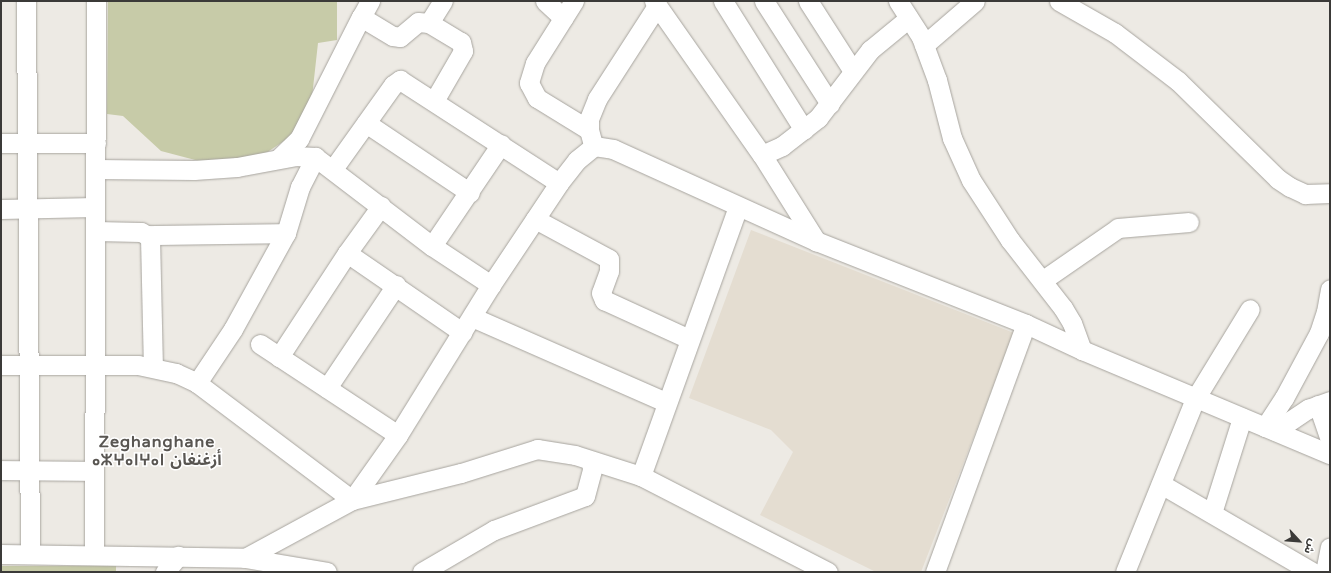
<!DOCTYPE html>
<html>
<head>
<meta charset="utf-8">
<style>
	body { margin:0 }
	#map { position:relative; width:1331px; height:573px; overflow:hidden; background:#edeae4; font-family:"Varela Round","Noto Sans Arabic","Noto Sans Tifinagh",sans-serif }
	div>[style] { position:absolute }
	.built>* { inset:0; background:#e4ddd1 }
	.green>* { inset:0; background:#c7cba8; transform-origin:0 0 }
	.roads { filter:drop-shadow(0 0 1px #a7a49e) drop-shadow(0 0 1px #a7a49e) }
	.minor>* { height:19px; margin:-9.5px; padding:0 9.5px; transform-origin:9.5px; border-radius:9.5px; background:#fff }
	span { translate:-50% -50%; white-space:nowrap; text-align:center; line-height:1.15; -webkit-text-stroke:3px #fff; paint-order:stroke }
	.district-label { font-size:16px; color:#595652; font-weight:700; letter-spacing:1px }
	.frame { position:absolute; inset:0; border:2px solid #3b3a38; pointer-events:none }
	.north { position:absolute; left:1279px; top:521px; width:40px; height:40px; -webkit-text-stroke:3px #fff; paint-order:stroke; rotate:116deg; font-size:11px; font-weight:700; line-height:16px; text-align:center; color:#3b3a38 }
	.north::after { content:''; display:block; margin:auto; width:14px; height:18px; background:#3b3a38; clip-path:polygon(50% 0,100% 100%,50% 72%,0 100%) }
</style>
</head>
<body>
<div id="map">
	<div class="built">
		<div style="clip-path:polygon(751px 230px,1014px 333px,921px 572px,876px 572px,760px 515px,793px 452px,771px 430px,689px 398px)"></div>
	</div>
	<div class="green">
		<div style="clip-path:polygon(108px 1px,337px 1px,337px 40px,318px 43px,312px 97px,290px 137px,260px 157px,199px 161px,161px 151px,123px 116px,107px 114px)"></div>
		<div style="left:1px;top:566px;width:115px;height:6px"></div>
	</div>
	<div class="roads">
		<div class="minor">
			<div style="left:26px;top:1px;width:553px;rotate:89.59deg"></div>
			<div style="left:370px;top:1px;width:18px;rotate:119deg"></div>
			<div style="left:361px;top:17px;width:37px;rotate:31deg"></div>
			<div style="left:393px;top:36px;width:7px;rotate:8deg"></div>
			<div style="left:400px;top:37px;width:23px;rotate:-40deg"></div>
			<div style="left:418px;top:22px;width:11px;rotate:5deg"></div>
			<div style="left:429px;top:23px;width:37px;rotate:31deg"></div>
			<div style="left:461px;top:42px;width:9px;rotate:77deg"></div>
			<div style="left:463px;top:51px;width:58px;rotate:120.1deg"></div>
			<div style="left:545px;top:1px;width:25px;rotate:43deg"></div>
			<div style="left:574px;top:1px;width:73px;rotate:122.2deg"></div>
			<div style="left:535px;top:63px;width:21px;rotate:107deg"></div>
			<div style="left:529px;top:83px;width:17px;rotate:62deg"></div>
			<div style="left:537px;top:98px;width:61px;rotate:31.6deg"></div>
			<div style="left:654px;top:1px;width:188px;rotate:55deg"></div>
			<div style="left:762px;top:155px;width:102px;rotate:57.9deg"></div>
			<div style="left:723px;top:1px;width:152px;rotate:57.9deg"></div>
			<div style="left:764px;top:1px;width:122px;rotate:57.3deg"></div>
			<div style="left:808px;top:1px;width:83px;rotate:57.3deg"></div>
			<div style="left:898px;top:1px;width:43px;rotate:57.4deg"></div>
			<div style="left:921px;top:37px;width:46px;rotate:69.6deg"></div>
			<div style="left:937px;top:80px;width:60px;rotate:75.5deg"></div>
			<div style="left:952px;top:138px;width:46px;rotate:65.7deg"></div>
			<div style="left:971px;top:180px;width:72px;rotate:57deg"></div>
			<div style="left:1010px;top:240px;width:86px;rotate:52.1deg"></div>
			<div style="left:1063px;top:308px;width:17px;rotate:59deg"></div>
			<div style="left:1072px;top:323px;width:29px;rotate:70deg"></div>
			<div style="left:1059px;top:1px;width:64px;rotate:29.7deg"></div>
			<div style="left:1115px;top:33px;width:79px;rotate:37.3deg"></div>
			<div style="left:1178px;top:81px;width:140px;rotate:44.4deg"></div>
			<div style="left:1278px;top:179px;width:14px;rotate:34deg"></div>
			<div style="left:1290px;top:187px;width:17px;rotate:25deg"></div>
			<div style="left:1305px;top:194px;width:25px;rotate:-2deg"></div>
			<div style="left:429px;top:23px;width:26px;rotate:-58deg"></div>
			<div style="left:924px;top:45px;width:67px;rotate:-40.8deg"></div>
			<div style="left:366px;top:123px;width:125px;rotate:33.9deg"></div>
			<div style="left:592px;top:141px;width:11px;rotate:-105deg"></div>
			<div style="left:589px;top:130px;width:11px;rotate:-90deg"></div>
			<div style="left:589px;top:119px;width:22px;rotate:-68deg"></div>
			<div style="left:597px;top:99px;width:111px;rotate:-57.2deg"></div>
			<div style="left:1px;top:143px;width:95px"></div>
			<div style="left:762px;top:155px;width:22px;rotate:-24deg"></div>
			<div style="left:782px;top:146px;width:46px;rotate:-37.9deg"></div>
			<div style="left:818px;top:118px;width:86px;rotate:-52.6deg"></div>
			<div style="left:870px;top:50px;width:50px;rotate:-39.4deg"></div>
			<div style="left:279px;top:158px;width:28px;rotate:-44deg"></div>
			<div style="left:299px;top:139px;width:137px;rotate:-63.1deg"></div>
			<div style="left:95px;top:169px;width:99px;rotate:0.6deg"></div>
			<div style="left:194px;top:170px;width:43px;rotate:-4deg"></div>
			<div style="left:237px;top:167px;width:59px;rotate:-10.7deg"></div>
			<div style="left:295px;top:156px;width:20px;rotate:3deg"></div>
			<div style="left:315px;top:157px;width:147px;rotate:37.3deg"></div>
			<div style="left:432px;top:246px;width:71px;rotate:33.5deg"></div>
			<div style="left:333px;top:169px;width:103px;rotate:-54.5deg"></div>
			<div style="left:393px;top:85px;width:9px;rotate:-36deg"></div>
			<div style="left:400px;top:80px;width:189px;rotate:32.9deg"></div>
			<div style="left:1px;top:209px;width:94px;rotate:-1.2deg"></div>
			<div style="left:535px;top:219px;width:84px;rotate:28.4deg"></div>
			<div style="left:609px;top:259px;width:12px;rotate:90deg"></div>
			<div style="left:609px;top:271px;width:23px;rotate:110deg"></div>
			<div style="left:601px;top:293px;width:8px;rotate:67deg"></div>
			<div style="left:604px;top:300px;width:94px;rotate:24.6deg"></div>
			<div style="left:95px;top:231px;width:46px;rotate:1.2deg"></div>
			<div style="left:141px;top:232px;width:10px;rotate:29deg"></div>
			<div style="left:150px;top:237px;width:130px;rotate:88.7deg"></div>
			<div style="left:148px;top:235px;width:138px;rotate:-0.8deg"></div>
			<div style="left:432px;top:246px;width:123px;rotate:-55.9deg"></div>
			<div style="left:347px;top:253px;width:140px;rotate:34.5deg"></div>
			<div style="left:1043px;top:280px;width:91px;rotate:-34.7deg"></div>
			<div style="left:1118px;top:228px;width:71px;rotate:-4.8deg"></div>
			<div style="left:472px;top:317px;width:212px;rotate:23.7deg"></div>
			<div style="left:260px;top:344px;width:165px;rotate:33.4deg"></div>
			<div style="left:279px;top:357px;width:124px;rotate:-56.8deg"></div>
			<div style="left:347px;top:253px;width:58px;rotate:-54.1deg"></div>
			<div style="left:1px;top:365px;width:137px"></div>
			<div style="left:138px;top:365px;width:39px;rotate:12deg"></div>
			<div style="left:176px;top:373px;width:23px;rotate:25deg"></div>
			<div style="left:197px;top:383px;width:194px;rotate:37deg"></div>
			<div style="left:197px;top:383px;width:65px;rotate:-56.3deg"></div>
			<div style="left:233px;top:329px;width:110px;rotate:-61.1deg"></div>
			<div style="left:286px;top:233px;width:48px;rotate:-73.1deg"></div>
			<div style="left:300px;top:187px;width:34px;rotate:-63deg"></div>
			<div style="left:327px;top:388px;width:124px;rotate:-56.2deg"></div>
			<div style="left:1318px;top:405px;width:36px;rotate:71deg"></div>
			<div style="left:1265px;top:427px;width:35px;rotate:-57deg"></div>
			<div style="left:1284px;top:398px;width:74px;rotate:-61.7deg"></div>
			<div style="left:1319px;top:333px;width:22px;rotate:-72deg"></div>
			<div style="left:1326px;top:312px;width:23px;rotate:-80deg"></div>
			<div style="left:1275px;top:431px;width:40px;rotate:-34deg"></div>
			<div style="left:1308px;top:409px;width:23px;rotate:-20deg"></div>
			<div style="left:1px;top:470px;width:93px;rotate:0.6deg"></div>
			<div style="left:641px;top:476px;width:286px;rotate:-70.2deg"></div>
			<div style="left:1161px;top:484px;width:175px;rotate:30.2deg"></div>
			<div style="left:352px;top:500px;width:80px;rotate:-54.7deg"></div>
			<div style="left:398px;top:435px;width:176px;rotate:-58.2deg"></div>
			<div style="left:491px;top:285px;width:123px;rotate:-56.3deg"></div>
			<div style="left:559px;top:183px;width:29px;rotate:-52deg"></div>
			<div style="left:577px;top:160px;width:22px;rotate:-39deg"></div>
			<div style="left:594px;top:146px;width:19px;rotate:9deg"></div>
			<div style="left:613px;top:149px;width:223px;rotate:24.4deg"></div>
			<div style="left:816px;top:241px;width:226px;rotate:21.6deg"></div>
			<div style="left:1026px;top:324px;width:62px;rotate:24.9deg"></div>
			<div style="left:1082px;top:350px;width:269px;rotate:22.8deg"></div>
			<div style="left:1212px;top:513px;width:100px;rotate:-72.5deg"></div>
			<div style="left:1px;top:554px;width:244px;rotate:0.9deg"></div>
			<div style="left:245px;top:558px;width:83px;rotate:9.7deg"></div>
			<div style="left:94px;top:555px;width:554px;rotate:-89.79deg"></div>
			<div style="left:245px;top:558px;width:122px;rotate:-28.5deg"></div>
			<div style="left:352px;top:500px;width:112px;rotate:-13.9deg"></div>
			<div style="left:461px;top:473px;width:80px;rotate:-17.5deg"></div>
			<div style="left:537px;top:449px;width:38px;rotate:9deg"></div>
			<div style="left:575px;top:455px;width:69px;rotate:17.7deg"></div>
			<div style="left:641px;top:476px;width:210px;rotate:27.2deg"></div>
			<div style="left:165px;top:572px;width:21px;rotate:-51deg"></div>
			<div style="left:422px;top:572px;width:83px;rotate:-30.3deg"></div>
			<div style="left:494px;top:530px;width:97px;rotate:-20.5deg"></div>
			<div style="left:585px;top:496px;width:28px;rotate:-75deg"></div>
			<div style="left:592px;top:469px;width:8px;rotate:-97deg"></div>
			<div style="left:935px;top:572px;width:264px;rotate:-69.9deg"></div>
			<div style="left:1125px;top:572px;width:187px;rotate:-68deg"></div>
			<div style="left:1195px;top:399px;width:105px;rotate:-58.6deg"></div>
			<div style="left:1325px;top:572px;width:25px;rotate:-79deg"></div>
		</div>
	</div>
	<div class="district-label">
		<span style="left:157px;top:451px">Zeghanghane<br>ⴰⵣⵖⴰⵏⵖⴰⵏ أزغنغان</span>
	</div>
	<div class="frame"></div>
	<div class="north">ش</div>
</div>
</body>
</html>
